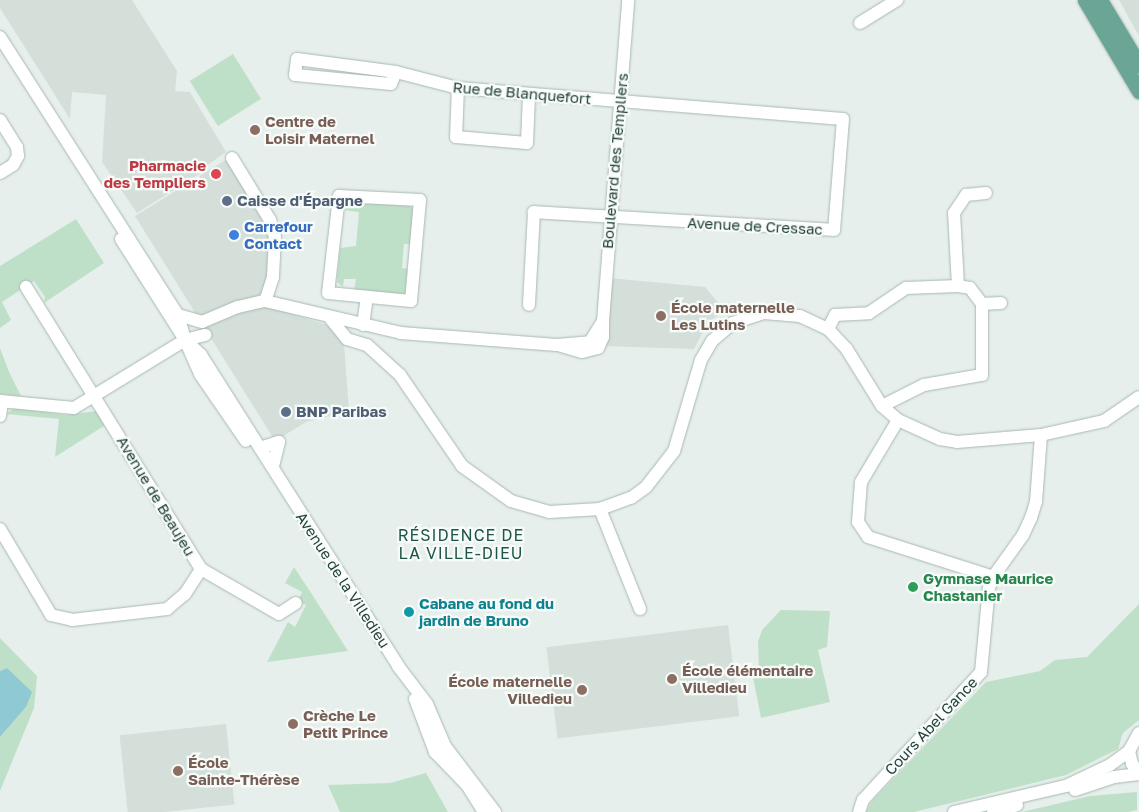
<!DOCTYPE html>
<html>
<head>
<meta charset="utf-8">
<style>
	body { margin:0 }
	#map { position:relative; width:1139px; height:812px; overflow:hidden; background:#e6efeb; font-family:"Golos Text",sans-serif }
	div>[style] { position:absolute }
	.built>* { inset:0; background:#d4dfda; transform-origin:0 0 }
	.green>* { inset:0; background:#bfe0c8; transform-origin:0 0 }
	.water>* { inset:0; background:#8ec9d4 }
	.roads { filter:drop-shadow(0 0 1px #a8b8b2) drop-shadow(0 0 1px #a8b8b2) }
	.minor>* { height:12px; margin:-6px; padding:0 6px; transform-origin:6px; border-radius:6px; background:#fff }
	.major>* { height:15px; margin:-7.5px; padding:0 7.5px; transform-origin:7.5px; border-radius:7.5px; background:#6aa596 }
	.dots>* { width:14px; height:14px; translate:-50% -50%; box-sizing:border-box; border:2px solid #f7fbf9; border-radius:50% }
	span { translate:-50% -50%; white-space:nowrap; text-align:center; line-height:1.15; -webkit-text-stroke:4.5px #f7fbf9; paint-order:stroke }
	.street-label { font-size:15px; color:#24423a }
	.education-label { font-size:15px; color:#785e54; font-weight:700 }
	.left { translate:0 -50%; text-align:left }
	.right { translate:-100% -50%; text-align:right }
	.health-label { font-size:15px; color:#be3a42; font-weight:700 }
	.service-label { font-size:15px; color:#4e5e75; font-weight:700 }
	.shop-label { font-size:15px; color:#366cbe; font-weight:700 }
	.leisure-label { font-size:15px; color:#27864d; font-weight:700 }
	.culture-label { font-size:15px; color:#0d838f; font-weight:700 }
	.neighbourhood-label { font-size:16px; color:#1f5548; letter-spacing:1px }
</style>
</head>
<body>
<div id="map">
	<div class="built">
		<div style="clip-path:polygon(0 0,132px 0,177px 71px,175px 91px,190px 92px,226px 152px,206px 166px,207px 169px,137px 213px,102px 162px,106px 95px,72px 92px,70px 119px,0 8px)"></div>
		<div style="clip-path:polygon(1119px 0,1139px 0,1139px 35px,1135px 29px)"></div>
		<div style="clip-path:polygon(232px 156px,277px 236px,269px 307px,343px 330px,349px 411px,306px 422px,275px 441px,135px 216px)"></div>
		<div style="clip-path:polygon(609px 278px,705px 287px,725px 311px,708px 322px,694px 349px,604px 346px)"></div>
		<div style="left:728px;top:625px;width:92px;height:183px;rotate:83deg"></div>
		<div style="left:226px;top:724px;width:81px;height:107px;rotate:84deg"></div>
	</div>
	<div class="green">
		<div style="left:233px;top:54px;width:53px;height:51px;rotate:58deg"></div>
		<div style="clip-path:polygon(349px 201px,409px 206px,413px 209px,413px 244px,404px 244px,402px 268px,411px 269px,405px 296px,354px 291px,356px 279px,344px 279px,343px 287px,337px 282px,340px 248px,356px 246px,359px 212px,343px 210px)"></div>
		<div style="clip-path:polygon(76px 219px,104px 263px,44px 303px,45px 297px,34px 281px,2px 302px,11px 320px,0 328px,0 266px)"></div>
		<div style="clip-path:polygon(0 348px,9px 372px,21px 396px,0 394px)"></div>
		<div style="clip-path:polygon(14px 408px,66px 415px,97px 411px,107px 424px,55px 457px,59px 419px,6px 414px)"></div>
		<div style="clip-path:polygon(294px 567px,315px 599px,348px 651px,267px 662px,288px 622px,295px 627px,306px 605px,298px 601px,302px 592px,285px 583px)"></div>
		<div style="clip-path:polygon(1139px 604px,1139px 720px,1123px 733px,1118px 749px,1066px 775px,914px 812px,866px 812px,872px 801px,986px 682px,1040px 671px,1055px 660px,1087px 657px)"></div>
		<div style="clip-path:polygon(781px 610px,830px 611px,827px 647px,818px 650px,830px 702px,761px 718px,752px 672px,759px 670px,758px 642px,762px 630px)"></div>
		<div style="clip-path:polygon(0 638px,37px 676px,34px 708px,0 791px,0 737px,26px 707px,7px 668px,0 671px)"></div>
		<div style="clip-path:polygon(426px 773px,448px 812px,340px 812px,328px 785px,390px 783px)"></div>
		<div style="clip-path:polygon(1137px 792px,1137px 810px,1129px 812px,1022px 812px,1090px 796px)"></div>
	</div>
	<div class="water">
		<div style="clip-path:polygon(7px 668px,32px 692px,26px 707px,0 737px,0 671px)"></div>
	</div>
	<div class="roads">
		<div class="minor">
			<div style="left:860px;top:23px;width:44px;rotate:-31.9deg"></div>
			<div style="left:0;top:37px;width:330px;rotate:57.4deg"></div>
			<div style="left:178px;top:315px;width:26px;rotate:74deg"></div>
			<div style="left:185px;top:340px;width:22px;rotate:43deg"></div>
			<div style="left:201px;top:355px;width:368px;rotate:57.6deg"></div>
			<div style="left:398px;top:666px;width:48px;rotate:52.7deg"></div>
			<div style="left:427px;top:704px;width:46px;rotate:66.8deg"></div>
			<div style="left:445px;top:746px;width:83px;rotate:52.9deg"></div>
			<div style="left:396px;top:72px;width:13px;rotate:113deg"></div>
			<div style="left:391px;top:84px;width:96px;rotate:-174.6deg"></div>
			<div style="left:295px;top:75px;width:16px;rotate:-83deg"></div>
			<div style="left:297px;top:59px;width:100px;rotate:7.5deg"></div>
			<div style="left:396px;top:72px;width:64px;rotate:14.5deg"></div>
			<div style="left:458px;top:88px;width:386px;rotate:4.6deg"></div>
			<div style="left:843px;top:119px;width:111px;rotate:94.6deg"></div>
			<div style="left:834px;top:230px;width:301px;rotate:-176.6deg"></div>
			<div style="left:534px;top:212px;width:93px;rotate:93.1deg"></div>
			<div style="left:458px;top:88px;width:49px;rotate:92.3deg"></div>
			<div style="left:456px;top:137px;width:71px;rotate:4.8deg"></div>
			<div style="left:527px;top:143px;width:48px;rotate:-87.6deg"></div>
			<div style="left:0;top:120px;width:32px;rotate:58deg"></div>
			<div style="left:17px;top:147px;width:9px;rotate:84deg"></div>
			<div style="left:18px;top:156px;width:10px;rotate:119deg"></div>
			<div style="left:13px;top:165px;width:15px;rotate:148deg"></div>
			<div style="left:232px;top:158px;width:73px;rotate:58.5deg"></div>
			<div style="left:270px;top:220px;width:18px;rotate:74deg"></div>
			<div style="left:275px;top:237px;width:40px;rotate:92.9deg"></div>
			<div style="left:273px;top:277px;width:25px;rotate:108deg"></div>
			<div style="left:339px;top:196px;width:81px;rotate:2.8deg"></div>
			<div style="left:420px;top:200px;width:101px;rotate:95.1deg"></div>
			<div style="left:411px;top:301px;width:83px;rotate:-174.5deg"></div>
			<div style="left:328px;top:293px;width:98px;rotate:-83.5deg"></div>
			<div style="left:121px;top:239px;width:120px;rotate:57.6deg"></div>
			<div style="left:185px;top:340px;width:37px;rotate:66deg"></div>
			<div style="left:200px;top:374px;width:81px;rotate:55.5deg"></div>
			<div style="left:958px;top:286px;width:12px;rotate:9deg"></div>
			<div style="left:970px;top:288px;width:20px;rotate:53deg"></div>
			<div style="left:178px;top:315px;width:25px;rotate:16deg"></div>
			<div style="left:202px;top:322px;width:39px;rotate:-23deg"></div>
			<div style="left:238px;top:307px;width:28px;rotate:-13deg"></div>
			<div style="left:265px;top:301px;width:140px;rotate:13.2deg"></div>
			<div style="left:401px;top:333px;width:156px;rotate:4.4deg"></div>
			<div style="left:557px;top:345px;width:33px;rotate:-5deg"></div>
			<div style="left:590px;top:342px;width:25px;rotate:-58deg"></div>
			<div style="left:603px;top:321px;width:16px;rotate:90deg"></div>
			<div style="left:603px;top:337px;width:12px;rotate:114deg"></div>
			<div style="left:598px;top:348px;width:16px;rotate:166deg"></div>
			<div style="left:582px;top:352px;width:26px;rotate:-164deg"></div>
			<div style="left:330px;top:318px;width:27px;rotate:51deg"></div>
			<div style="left:347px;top:339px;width:21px;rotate:17deg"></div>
			<div style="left:367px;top:345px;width:45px;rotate:42.3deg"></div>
			<div style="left:400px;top:375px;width:110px;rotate:55.7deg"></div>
			<div style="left:462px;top:466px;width:60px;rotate:35.5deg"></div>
			<div style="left:511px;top:501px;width:40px;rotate:16deg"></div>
			<div style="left:549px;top:512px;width:51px;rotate:-3.4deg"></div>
			<div style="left:600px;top:509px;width:33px;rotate:-20deg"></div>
			<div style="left:631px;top:498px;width:19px;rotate:-36deg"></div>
			<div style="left:646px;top:487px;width:46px;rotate:-52.1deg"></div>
			<div style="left:674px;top:451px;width:95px;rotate:-73.5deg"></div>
			<div style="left:701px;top:360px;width:22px;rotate:-60deg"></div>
			<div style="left:712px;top:341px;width:28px;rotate:-41deg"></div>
			<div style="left:733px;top:323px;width:33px;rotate:-18deg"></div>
			<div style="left:764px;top:313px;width:36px;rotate:5deg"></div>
			<div style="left:800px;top:316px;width:31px;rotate:25deg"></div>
			<div style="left:828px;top:329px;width:26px;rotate:47deg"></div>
			<div style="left:846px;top:348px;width:68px;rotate:58.2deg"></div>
			<div style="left:882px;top:406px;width:21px;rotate:41deg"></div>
			<div style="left:898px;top:420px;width:46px;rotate:24.3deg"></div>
			<div style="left:940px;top:439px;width:17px;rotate:10deg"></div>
			<div style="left:957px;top:442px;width:84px;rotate:-4.8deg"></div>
			<div style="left:1041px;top:435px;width:65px;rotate:-12.5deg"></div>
			<div style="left:1104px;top:421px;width:42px;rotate:-34.4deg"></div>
			<div style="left:603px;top:321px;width:322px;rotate:-85.5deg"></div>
			<div style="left:363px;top:325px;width:27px;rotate:-82deg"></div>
			<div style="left:828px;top:329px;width:16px;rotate:-63deg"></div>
			<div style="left:835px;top:315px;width:34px;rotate:-3deg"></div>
			<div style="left:869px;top:313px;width:45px;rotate:-34deg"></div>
			<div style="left:906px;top:288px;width:52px;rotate:-2.2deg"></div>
			<div style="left:958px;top:286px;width:73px;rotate:-93.1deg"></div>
			<div style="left:954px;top:213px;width:22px;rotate:-56deg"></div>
			<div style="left:966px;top:195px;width:20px;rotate:-6deg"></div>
			<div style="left:0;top:401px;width:74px;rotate:5.4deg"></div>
			<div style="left:74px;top:408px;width:130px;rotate:-31.5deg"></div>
			<div style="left:185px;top:340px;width:21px;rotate:-14deg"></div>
			<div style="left:882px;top:406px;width:47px;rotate:-26.6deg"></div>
			<div style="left:924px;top:385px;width:59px;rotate:-9.8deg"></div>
			<div style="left:982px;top:375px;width:71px;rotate:-90deg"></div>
			<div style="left:982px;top:304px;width:19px;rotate:-3deg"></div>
			<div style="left:0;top:416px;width:15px;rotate:-82deg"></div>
			<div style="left:898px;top:420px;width:72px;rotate:120.8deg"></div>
			<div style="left:861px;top:482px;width:40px;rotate:94.3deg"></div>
			<div style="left:858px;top:522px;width:18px;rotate:56deg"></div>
			<div style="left:868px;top:537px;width:131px;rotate:17.7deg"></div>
			<div style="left:260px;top:448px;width:20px;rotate:-18deg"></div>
			<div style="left:279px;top:442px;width:25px;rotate:104deg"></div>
			<div style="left:600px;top:509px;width:108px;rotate:68.2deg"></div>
			<div style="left:0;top:529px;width:100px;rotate:59.3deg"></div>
			<div style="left:51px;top:615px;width:22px;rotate:13deg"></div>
			<div style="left:72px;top:620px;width:96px;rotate:-6.6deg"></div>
			<div style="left:167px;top:609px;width:23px;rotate:-40deg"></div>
			<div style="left:185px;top:594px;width:30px;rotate:-57deg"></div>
			<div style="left:201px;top:569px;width:332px;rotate:-121.8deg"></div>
			<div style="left:201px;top:569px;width:90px;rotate:30deg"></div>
			<div style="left:279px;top:614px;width:20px;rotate:-33deg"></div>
			<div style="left:415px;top:699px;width:57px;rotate:69.3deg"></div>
			<div style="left:435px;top:752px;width:46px;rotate:45.9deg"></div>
			<div style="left:467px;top:785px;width:32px;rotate:58deg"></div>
			<div style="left:1139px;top:733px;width:21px;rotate:119deg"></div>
			<div style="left:1129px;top:751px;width:13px;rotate:77deg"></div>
			<div style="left:1132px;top:764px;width:11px;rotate:49deg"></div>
			<div style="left:1075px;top:790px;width:41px;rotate:-18.4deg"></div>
			<div style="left:1114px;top:777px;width:25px;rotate:-7deg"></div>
			<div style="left:859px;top:812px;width:13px;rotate:-72deg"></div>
			<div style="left:863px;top:800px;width:174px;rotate:-47.3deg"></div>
			<div style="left:981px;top:672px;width:84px;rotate:-84.6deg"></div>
			<div style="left:989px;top:588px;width:12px;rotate:-70deg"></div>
			<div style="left:993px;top:577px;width:52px;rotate:-54.5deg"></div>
			<div style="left:1023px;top:535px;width:19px;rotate:-65deg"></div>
			<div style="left:1031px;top:518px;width:17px;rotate:-73deg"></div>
			<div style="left:1036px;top:502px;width:67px;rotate:-85.7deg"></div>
			<div style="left:954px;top:812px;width:115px;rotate:-13.1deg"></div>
			<div style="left:1066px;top:786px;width:49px;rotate:-25.5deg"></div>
			<div style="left:1110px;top:765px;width:24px;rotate:-36deg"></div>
			<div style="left:993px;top:812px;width:25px;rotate:-16deg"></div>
		</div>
		<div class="major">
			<div style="left:1085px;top:0;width:106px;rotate:59.3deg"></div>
			<div style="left:1100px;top:0;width:76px;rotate:59deg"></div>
		</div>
	</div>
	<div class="dots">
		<div style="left:255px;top:130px;background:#8d6e63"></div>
		<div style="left:216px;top:174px;background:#e0444e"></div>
		<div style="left:227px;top:201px;background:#5c6f8a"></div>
		<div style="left:234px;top:235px;background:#3f7fe0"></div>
		<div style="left:661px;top:316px;background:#8d6e63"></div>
		<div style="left:286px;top:412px;background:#5c6f8a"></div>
		<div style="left:913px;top:587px;background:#2e9e5b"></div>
		<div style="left:409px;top:612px;background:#0f9aa8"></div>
		<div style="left:672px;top:679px;background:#8d6e63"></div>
		<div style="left:582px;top:690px;background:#8d6e63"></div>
		<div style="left:293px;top:724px;background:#8d6e63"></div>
		<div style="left:178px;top:771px;background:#8d6e63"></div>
	</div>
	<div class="street-label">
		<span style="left:522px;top:93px;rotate:5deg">Rue de Blanquefort</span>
		<span style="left:615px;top:161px;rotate:-85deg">Boulevard des Templiers</span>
		<span style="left:755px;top:226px;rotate:3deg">Avenue de Cressac</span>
		<span style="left:156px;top:496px;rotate:59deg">Avenue de Beaujeu</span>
		<span style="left:343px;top:580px;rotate:57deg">Avenue de la Villedieu</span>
		<span style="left:931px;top:726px;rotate:-47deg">Cours Abel Gance</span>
	</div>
	<div class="education-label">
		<span class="left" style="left:265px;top:130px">Centre de<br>Loisir Maternel</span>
		<span class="left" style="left:671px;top:316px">École maternelle<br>Les Lutins</span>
		<span class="left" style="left:682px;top:679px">École élémentaire<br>Villedieu</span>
		<span class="right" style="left:572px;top:690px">École maternelle<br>Villedieu</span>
		<span class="left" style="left:303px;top:724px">Crèche Le<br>Petit Prince</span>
		<span class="left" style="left:188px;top:771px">École<br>Sainte-Thérèse</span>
	</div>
	<div class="health-label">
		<span class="right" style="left:206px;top:174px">Pharmacie<br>des Templiers</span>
	</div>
	<div class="service-label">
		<span class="left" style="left:237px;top:201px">Caisse d'Épargne</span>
		<span class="left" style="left:296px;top:412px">BNP Paribas</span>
	</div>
	<div class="shop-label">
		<span class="left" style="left:244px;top:235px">Carrefour<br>Contact</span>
	</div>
	<div class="leisure-label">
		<span class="left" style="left:923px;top:587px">Gymnase Maurice<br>Chastanier</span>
	</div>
	<div class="culture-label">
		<span class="left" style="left:419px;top:612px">Cabane au fond du<br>jardin de Bruno</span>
	</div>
	<div class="neighbourhood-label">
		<span style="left:461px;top:544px">RÉSIDENCE DE<br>LA VILLE-DIEU</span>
	</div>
</div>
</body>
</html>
